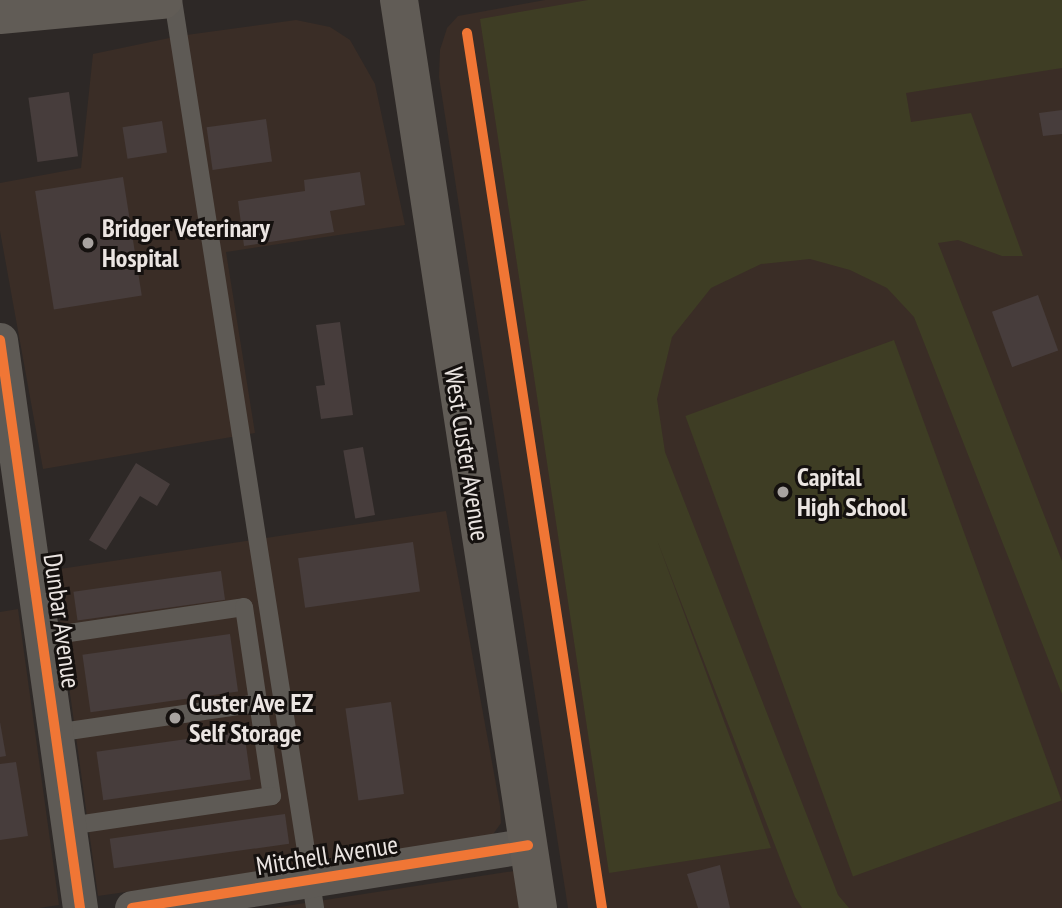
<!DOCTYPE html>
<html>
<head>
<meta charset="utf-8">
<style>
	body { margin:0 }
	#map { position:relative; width:1062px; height:908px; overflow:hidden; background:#2d2826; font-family:"PT Sans Narrow",sans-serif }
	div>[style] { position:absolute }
	.built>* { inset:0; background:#3a2d26 }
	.green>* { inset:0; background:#3e3d24; transform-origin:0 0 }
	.building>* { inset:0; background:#473d3c; transform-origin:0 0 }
	.service>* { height:18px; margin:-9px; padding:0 9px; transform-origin:9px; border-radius:9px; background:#5e5a55 }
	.minor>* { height:35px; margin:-17.5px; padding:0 17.5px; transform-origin:17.5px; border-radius:17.5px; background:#5e5a55 }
	.secondary>* { height:38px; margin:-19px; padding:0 19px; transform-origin:19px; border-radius:19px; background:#615c56 }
	.cycleway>* { height:10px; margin:-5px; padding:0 5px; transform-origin:5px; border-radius:5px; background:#f07635 }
	.dots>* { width:19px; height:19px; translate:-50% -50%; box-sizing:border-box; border:4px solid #15110f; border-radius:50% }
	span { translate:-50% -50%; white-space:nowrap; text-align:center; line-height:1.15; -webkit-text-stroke:6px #15110f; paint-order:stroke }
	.poi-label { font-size:26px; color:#ebe5e2; font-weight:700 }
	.left { translate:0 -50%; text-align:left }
	.street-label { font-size:26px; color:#ebe5e2 }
</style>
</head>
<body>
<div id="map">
	<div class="built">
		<div style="clip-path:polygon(545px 0,1062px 0,1062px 908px,568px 908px,439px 77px,440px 50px,447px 28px,458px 16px)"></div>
		<div style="clip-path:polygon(296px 20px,330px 27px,350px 40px,375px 84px,405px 225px,226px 252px,255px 433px,43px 469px,0 231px,0 183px,81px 168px,93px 54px,179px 36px)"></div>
		<div style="clip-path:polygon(446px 511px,500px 806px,501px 823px,489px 840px,98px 896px,53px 570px)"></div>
		<div style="clip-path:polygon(18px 609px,59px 905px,39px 908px,0 908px,0 612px)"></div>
		<div style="clip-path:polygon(514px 871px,519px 908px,273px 908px)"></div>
	</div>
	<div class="green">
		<div style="clip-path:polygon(588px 0,1062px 0,1062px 68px,906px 93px,911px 122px,971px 113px,1023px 256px,1002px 256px,958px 240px,938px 243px,1062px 561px,1062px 694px,914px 317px,887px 288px,850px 270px,810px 259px,761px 264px,711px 288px,672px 337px,657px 399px,665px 452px,838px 895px,849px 908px,802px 908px,795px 897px,657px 540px,771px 848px,609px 873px,480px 19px)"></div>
		<div style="left:894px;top:340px;width:490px;height:222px;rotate:70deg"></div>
	</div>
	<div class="building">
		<div style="left:69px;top:92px;width:65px;height:41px;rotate:82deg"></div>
		<div style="clip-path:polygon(1062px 110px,1062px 134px,1043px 136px,1039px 113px)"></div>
		<div style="left:266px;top:119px;width:43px;height:60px;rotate:82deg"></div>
		<div style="left:162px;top:121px;width:32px;height:40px;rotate:81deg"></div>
		<div style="clip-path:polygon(360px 172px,365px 205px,330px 211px,334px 232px,244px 246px,238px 201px,305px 191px,304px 180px)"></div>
		<div style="left:123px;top:177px;width:120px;height:89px;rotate:81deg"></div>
		<div style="left:1038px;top:295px;width:59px;height:49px;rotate:70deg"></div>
		<div style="clip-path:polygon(340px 322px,353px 415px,321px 419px,316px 386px,325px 385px,316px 325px)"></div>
		<div style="left:363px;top:447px;width:69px;height:20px;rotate:80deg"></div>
		<div style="clip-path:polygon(136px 463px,170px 484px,157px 506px,140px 496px,106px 550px,89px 540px)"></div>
		<div style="left:413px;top:542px;width:50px;height:116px;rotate:82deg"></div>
		<div style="left:221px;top:571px;width:29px;height:149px;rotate:82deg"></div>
		<div style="left:230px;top:634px;width:58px;height:149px;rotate:82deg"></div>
		<div style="left:391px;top:702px;width:93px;height:46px;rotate:82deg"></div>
		<div style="clip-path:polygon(0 722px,6px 756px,0 757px)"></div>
		<div style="left:244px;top:731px;width:49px;height:149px;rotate:82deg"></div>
		<div style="clip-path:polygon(16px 762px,28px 836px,0 840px,0 764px)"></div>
		<div style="left:285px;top:814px;width:30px;height:177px;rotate:82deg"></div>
		<div style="clip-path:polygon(720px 865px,730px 908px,698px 908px,687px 874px)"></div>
	</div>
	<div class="service">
		<div style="left:173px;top:0;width:919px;rotate:81.11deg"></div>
		<div style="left:42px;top:637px;width:204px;rotate:-8.4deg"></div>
		<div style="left:244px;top:607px;width:191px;rotate:81.6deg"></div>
		<div style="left:272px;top:796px;width:206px;rotate:171.6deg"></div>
		<div style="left:55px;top:733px;width:205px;rotate:-8.4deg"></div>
	</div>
	<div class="minor">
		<div style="left:0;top:340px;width:574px;rotate:81.98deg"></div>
		<div style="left:132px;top:908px;width:401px;rotate:-9deg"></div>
	</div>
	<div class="secondary">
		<div style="left:399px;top:0;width:919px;rotate:81.3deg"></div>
		<div style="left:0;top:15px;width:164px;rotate:-5.3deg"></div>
	</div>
	<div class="cycleway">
		<div style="left:467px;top:33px;width:885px;rotate:81.23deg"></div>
		<div style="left:0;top:340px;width:574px;rotate:81.98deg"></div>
		<div style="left:132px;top:908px;width:401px;rotate:-9deg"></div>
	</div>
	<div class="dots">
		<div style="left:88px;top:243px;background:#a8a3a0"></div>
		<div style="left:783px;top:492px;background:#a8a3a0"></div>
		<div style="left:175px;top:718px;background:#a8a3a0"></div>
	</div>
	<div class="poi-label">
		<span class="left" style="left:102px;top:243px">Bridger Veterinary<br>Hospital</span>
		<span class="left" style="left:797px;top:492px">Capital<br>High School</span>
		<span class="left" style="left:189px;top:718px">Custer Ave EZ<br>Self Storage</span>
	</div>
	<div class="street-label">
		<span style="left:467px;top:454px;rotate:81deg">West Custer Avenue</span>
		<span style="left:62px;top:621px;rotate:82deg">Dunbar Avenue</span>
		<span style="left:327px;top:855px;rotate:-9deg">Mitchell Avenue</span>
	</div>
</div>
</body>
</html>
